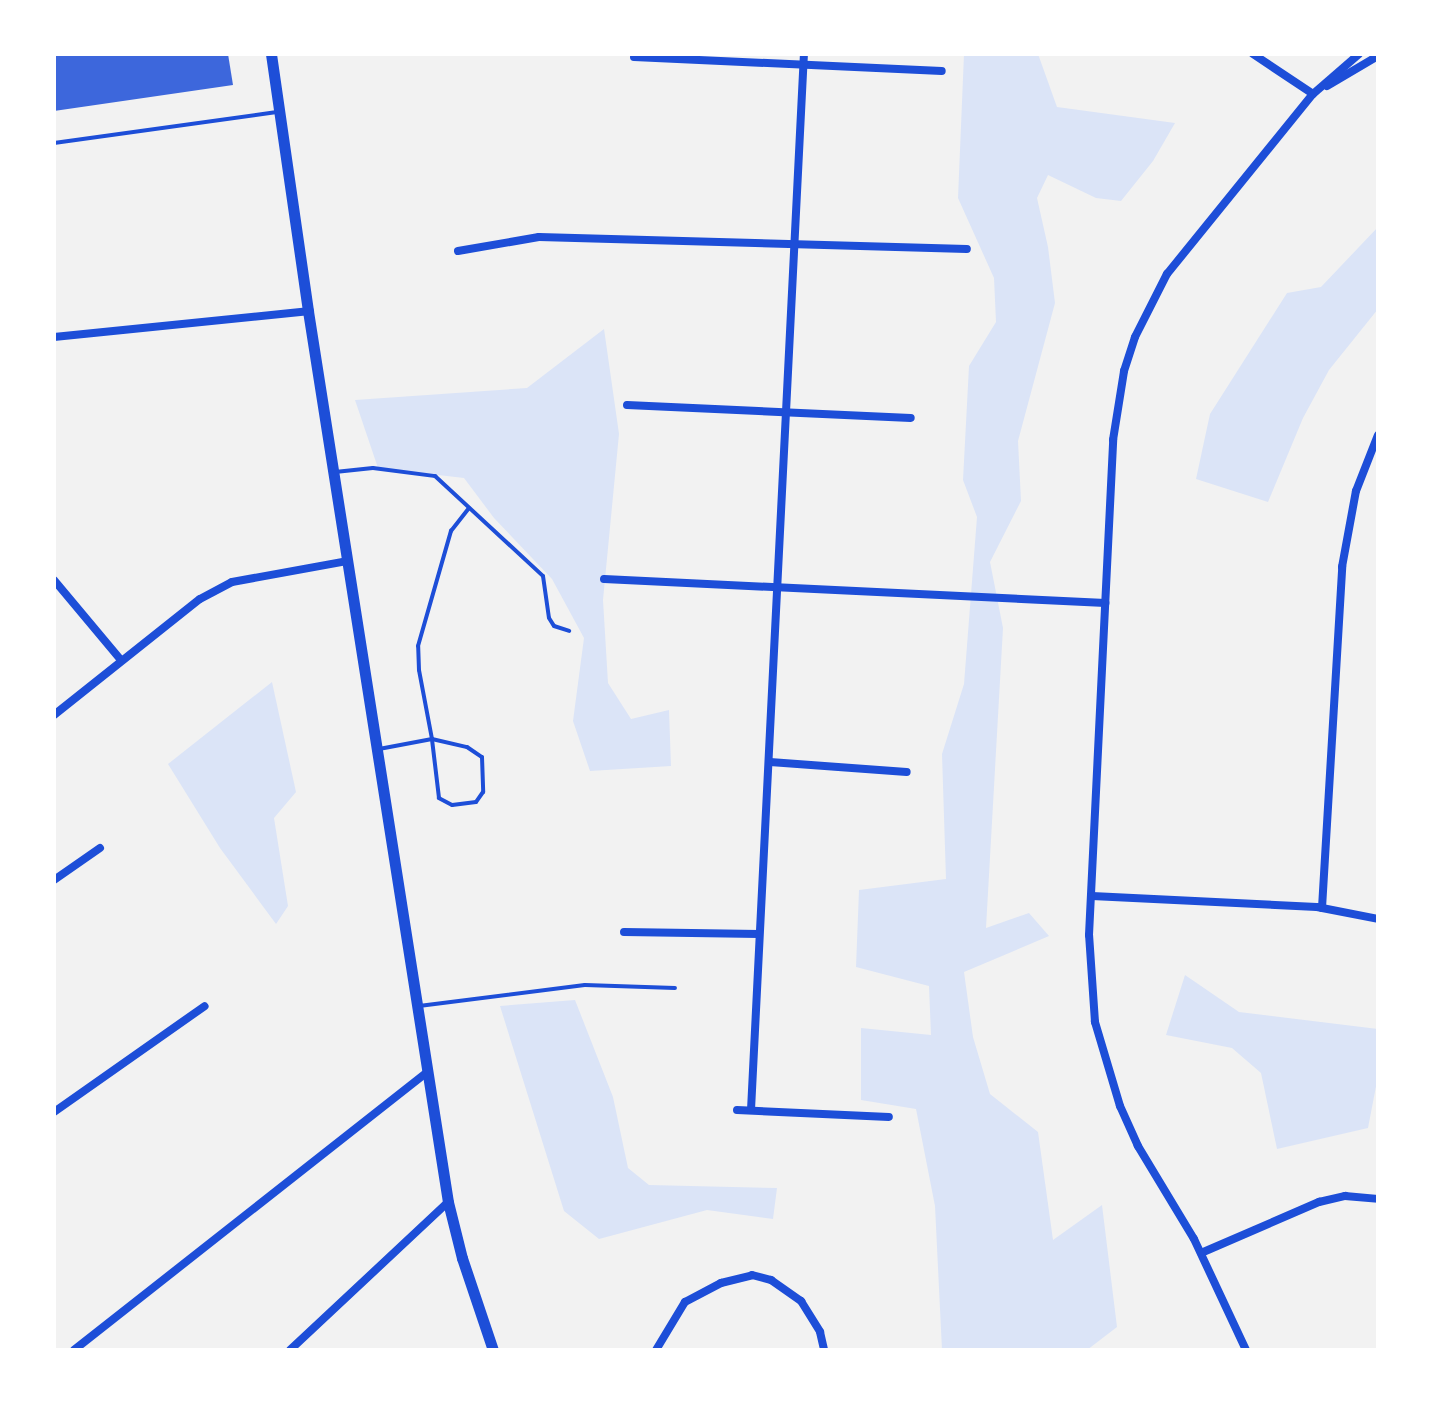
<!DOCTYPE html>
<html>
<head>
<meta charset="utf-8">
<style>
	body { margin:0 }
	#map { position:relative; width:1432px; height:1404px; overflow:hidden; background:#f2f2f2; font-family:"IBM Plex Sans",sans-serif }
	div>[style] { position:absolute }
	.green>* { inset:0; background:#dbe4f7 }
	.building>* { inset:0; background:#3d67dc }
	.service>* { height:4px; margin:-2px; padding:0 2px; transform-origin:2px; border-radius:2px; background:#1d4ed8 }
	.minor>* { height:8px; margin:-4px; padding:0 4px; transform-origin:4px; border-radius:4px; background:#1d4ed8 }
	.tertiary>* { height:11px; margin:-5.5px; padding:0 5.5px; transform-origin:5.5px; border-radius:5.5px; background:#1d4ed8 }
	span { translate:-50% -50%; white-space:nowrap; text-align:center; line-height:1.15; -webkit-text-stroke:7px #fff; paint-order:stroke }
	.frame { position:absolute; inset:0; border:56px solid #fff; pointer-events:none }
</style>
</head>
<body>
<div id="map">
	<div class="green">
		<div style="clip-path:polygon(964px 54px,1038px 54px,1057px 107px,1175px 123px,1153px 161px,1121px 201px,1096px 198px,1048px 175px,1037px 198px,1048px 247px,1055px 303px,1018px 441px,1021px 501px,990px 562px,1003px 628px,986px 928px,1029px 913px,1049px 936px,964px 972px,973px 1037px,990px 1094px,1038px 1132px,1053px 1240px,1102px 1205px,1117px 1327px,1087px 1350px,942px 1350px,935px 1206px,916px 1109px,861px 1100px,861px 1028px,931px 1035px,929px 986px,856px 967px,859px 890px,946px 879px,942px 754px,964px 684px,977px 517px,963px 480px,969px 366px,996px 322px,994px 278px,958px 198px)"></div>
		<div style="clip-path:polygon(1378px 227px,1378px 309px,1329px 370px,1303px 418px,1268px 502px,1196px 479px,1210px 414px,1287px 293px,1321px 287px)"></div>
		<div style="clip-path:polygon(604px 329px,619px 434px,603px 600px,608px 683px,631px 719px,669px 710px,671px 766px,590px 771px,573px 721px,584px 638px,552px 579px,494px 518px,464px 478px,378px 468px,355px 400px,527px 388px)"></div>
		<div style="clip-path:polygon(272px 682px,296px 792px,274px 818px,288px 906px,276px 924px,220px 848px,168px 764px)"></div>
		<div style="clip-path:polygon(1185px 975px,1239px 1012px,1378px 1029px,1378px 1076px,1368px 1128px,1277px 1149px,1261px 1073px,1232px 1048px,1166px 1035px)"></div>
		<div style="clip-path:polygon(575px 1000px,613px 1097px,628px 1168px,649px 1185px,777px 1188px,773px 1219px,707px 1210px,599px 1239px,564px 1211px,500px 1006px)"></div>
	</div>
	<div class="building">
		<div style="clip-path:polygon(54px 54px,228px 54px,233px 85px,54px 111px)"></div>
	</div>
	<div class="service">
		<div style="left:54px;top:143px;width:225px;rotate:-7.9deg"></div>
		<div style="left:335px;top:472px;width:38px;rotate:-6deg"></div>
		<div style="left:373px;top:468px;width:63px;rotate:7.4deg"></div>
		<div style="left:435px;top:476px;width:147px;rotate:42.8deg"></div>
		<div style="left:543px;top:576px;width:42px;rotate:81.9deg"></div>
		<div style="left:549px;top:618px;width:9px;rotate:58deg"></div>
		<div style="left:554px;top:626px;width:16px;rotate:18deg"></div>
		<div style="left:379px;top:749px;width:54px;rotate:-10.7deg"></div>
		<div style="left:432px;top:739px;width:36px;rotate:13deg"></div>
		<div style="left:467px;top:747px;width:18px;rotate:34deg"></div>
		<div style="left:482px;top:757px;width:35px;rotate:88deg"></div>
		<div style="left:483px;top:792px;width:12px;rotate:125deg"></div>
		<div style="left:476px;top:802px;width:24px;rotate:173deg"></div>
		<div style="left:452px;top:805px;width:15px;rotate:-152deg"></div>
		<div style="left:439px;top:798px;width:59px;rotate:-96.8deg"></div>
		<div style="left:432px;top:739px;width:70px;rotate:-100.7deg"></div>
		<div style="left:419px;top:670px;width:24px;rotate:-92deg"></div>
		<div style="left:418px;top:646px;width:120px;rotate:-74deg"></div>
		<div style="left:451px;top:531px;width:29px;rotate:-52deg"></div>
		<div style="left:419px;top:1006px;width:167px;rotate:-7.2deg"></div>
		<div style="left:585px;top:985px;width:90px;rotate:1.9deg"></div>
	</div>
	<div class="minor">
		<div style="left:1253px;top:54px;width:72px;rotate:33.7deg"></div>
		<div style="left:634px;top:57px;width:308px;rotate:2.6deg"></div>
		<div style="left:1327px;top:86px;width:59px;rotate:-30.5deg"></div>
		<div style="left:458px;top:251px;width:82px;rotate:-9.8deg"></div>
		<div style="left:539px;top:237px;width:428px;rotate:1.6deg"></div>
		<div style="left:54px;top:337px;width:255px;rotate:-5.8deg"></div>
		<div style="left:627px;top:405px;width:284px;rotate:2.6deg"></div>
		<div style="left:604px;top:579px;width:502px;rotate:2.74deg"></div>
		<div style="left:54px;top:580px;width:104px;rotate:50.1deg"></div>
		<div style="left:54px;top:715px;width:186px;rotate:-38.5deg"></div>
		<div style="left:200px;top:599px;width:36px;rotate:-28deg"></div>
		<div style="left:232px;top:582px;width:118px;rotate:-10.3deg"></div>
		<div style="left:770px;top:762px;width:137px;rotate:4.2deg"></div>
		<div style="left:54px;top:880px;width:56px;rotate:-34.8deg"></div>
		<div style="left:1092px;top:896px;width:225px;rotate:2.8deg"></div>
		<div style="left:1317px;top:907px;width:62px;rotate:11.1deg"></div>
		<div style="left:1322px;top:908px;width:342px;rotate:-86.6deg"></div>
		<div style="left:1342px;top:567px;width:77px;rotate:-79.6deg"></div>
		<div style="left:1356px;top:491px;width:60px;rotate:-68.6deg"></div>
		<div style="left:624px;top:932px;width:135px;rotate:0.8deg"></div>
		<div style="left:737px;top:1110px;width:152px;rotate:2.6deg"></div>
		<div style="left:751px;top:1110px;width:1057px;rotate:-87.13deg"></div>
		<div style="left:54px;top:1112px;width:184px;rotate:-35.1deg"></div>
		<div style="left:1201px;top:1253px;width:129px;rotate:-23.4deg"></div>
		<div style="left:1319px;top:1202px;width:27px;rotate:-13deg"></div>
		<div style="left:1345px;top:1196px;width:33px;rotate:5deg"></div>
		<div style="left:74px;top:1350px;width:451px;rotate:-38.2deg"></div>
		<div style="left:290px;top:1350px;width:216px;rotate:-43.1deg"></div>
		<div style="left:656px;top:1350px;width:56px;rotate:-58.9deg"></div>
		<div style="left:685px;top:1302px;width:41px;rotate:-27.8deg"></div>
		<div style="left:721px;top:1283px;width:32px;rotate:-14deg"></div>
		<div style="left:752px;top:1275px;width:20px;rotate:15deg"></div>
		<div style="left:771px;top:1280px;width:37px;rotate:35deg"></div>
		<div style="left:801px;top:1301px;width:36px;rotate:58deg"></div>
		<div style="left:820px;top:1332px;width:18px;rotate:77deg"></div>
		<div style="left:1246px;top:1350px;width:123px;rotate:-115.1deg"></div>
		<div style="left:1194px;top:1239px;width:109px;rotate:-121.1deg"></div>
		<div style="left:1138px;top:1146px;width:44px;rotate:-114.2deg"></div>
		<div style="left:1120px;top:1106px;width:88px;rotate:-106.6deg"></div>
		<div style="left:1095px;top:1022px;width:87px;rotate:-93.9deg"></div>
		<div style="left:1089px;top:935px;width:496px;rotate:-87.2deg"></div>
		<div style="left:1113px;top:440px;width:70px;rotate:-80.9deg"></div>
		<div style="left:1124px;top:371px;width:36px;rotate:-72deg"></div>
		<div style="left:1135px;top:337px;width:71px;rotate:-63.1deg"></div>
		<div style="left:1167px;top:274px;width:232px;rotate:-51deg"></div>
		<div style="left:1313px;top:94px;width:61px;rotate:-41deg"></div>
	</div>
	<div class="tertiary">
		<div style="left:271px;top:54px;width:260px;rotate:81.8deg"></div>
		<div style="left:308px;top:311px;width:902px;rotate:81.07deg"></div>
		<div style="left:448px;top:1202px;width:58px;rotate:76deg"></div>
		<div style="left:462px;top:1258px;width:97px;rotate:71.4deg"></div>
	</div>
	<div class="frame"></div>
</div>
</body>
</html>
